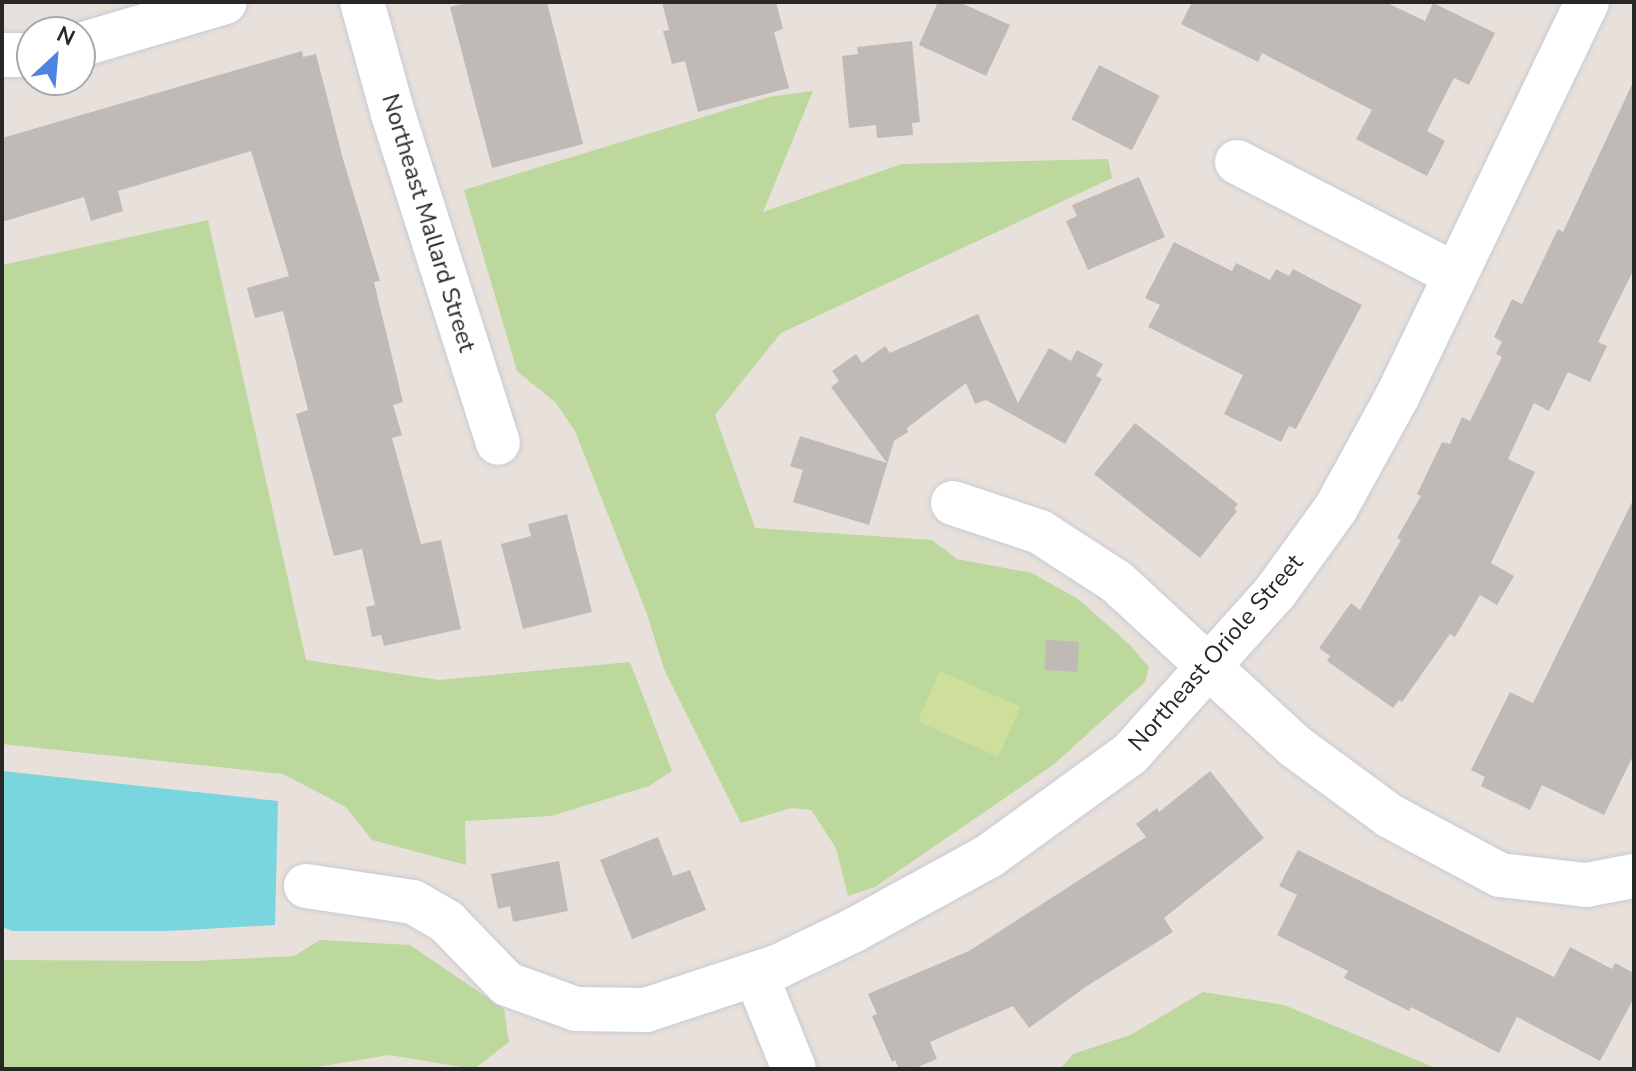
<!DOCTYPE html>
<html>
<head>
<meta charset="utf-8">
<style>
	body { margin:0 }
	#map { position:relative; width:1636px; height:1071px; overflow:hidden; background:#e8e0da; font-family:"Nunito Sans",sans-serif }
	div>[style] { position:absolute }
	.green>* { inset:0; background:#bcd89d }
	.pitch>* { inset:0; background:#cddf9a; transform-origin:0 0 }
	.water>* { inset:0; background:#79d5de }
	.building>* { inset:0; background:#c0bab7; transform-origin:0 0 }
	.roads { filter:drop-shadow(0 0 2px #c6cbd4) drop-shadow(0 0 2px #c6cbd4) }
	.minor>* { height:44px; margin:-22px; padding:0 22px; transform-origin:22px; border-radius:22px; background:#fff }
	span { translate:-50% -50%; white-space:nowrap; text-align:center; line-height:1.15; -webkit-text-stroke:7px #fff; paint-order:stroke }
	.street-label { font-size:24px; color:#272727 }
	.frame { position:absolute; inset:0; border:4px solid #272727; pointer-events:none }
	.north { position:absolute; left:16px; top:16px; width:80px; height:80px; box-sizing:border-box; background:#fff; border:2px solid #a9a9a9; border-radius:50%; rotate:26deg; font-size:22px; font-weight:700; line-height:32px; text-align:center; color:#272727 }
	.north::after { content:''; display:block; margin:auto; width:28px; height:36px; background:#4d83e2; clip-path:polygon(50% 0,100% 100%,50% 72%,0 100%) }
</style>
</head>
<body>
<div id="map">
	<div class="green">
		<div style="clip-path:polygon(813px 91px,763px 212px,902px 164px,1108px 159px,1112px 178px,781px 333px,715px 415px,755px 528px,932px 540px,957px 559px,1032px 573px,1078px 599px,1129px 644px,1149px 667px,1145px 682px,1053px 765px,875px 887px,848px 896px,836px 848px,811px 810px,791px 808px,741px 823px,664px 669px,647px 614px,575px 431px,556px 403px,517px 371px,464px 190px,769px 97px)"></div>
		<div style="clip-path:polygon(208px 220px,306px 660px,439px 680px,630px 662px,672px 771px,649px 786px,551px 816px,465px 821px,466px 865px,372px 840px,346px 807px,283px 774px,2px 744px,2px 265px)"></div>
		<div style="clip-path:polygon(320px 940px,410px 945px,504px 1009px,509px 1042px,474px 1069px,389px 1055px,305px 1069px,2px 1069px,2px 960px,194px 961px,294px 956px)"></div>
		<div style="clip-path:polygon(1203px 992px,1284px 1005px,1438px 1069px,1060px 1069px,1073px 1054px,1130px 1035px)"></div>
	</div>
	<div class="pitch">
		<div style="left:940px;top:671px;width:88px;height:55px;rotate:24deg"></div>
	</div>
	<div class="water">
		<div style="clip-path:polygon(2px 771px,278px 801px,275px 925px,168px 931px,13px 931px,2px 927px)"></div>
	</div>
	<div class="building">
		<div style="clip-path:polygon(470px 2px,547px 2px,583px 144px,492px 168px,450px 7px)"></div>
		<div style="clip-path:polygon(662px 2px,776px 2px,783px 29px,774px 32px,789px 88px,698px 112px,685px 61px,672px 64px,663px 31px,669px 30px)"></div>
		<div style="clip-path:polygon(938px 2px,959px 2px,1010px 25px,986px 76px,919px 45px)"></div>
		<div style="clip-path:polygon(1192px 2px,1385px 2px,1425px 21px,1433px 3px,1495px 33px,1469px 85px,1454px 78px,1427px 131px,1445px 141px,1427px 176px,1356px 139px,1372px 110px,1262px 53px,1258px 62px,1181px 24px)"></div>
		<div style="clip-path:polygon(912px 41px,920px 122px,912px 123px,913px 135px,877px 138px,876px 125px,849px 128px,842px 56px,858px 54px,857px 47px)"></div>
		<div style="clip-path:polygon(302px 51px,303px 57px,316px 54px,343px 159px,380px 281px,374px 282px,403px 402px,393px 405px,402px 435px,392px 438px,421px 544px,441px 540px,461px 629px,384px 646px,381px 635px,372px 637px,366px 607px,375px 605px,362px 549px,334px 556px,296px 414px,308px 410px,283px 311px,255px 318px,247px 288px,289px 276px,251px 151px,118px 191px,123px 211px,91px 221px,84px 197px,2px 222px,2px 138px)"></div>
		<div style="left:1099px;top:65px;width:68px;height:61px;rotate:27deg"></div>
		<div style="clip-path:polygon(1634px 80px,1634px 269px,1598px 342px,1607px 346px,1590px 382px,1568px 372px,1549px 411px,1534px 403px,1508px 459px,1535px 472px,1491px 563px,1514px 576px,1497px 605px,1480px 595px,1455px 637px,1450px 634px,1402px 702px,1399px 700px,1393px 708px,1327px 661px,1330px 656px,1319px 648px,1351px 603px,1360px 610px,1401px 540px,1397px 538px,1421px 496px,1417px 494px,1442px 442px,1450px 444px,1462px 417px,1470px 421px,1502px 357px,1496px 354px,1502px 342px,1494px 337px,1512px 299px,1522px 304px,1558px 229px,1563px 232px)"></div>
		<div style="clip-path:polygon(1139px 177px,1165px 237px,1088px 270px,1066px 221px,1077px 216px,1072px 205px)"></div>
		<div style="clip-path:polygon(1174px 242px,1232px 271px,1236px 263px,1270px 280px,1276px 269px,1289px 276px,1293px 269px,1362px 305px,1296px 429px,1289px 426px,1281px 442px,1224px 414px,1243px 375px,1148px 327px,1160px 305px,1145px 298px)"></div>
		<div style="clip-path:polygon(978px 314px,1018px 403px,1049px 348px,1071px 361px,1077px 350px,1103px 364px,1096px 376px,1102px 379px,1065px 444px,986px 400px,975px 404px,966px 383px,907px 428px,908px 432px,894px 441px,869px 525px,793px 502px,803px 470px,790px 466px,800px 436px,887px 463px,831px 387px,839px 381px,832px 371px,856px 354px,862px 363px,885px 346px,890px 353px)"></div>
		<div style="clip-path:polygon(1135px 423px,1238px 504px,1234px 509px,1237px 511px,1200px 558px,1094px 474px)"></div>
		<div style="clip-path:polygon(1634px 498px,1634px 754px,1604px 815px,1542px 785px,1530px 810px,1481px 786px,1485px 777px,1471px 770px,1510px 692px,1533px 703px)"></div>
		<div style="clip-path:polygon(567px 514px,592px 612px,523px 629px,501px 544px,531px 536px,528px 524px)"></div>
		<div style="left:1046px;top:640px;width:33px;height:30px;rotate:3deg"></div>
		<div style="clip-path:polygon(1210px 771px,1264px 838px,1164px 918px,1173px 932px,1087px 986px,1029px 1028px,1013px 1006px,930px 1042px,937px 1059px,913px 1069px,899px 1069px,895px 1060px,892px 1062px,872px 1016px,877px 1014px,868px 994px,969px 951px,1146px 837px,1136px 824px,1157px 808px,1159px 812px)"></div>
		<div style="clip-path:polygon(658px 837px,673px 876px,690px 870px,706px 910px,632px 939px,600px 860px)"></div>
		<div style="clip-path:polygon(1298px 850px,1554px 977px,1570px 947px,1612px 969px,1615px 963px,1634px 973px,1634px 998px,1600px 1061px,1517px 1017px,1499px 1053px,1411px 1007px,1409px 1011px,1344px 978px,1348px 971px,1277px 935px,1297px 895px,1279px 886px)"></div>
		<div style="clip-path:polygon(559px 861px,568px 911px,513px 922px,510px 906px,498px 909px,491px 874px)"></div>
	</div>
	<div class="roads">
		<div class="minor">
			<div style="left:362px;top:2px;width:116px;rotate:74.5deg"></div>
			<div style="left:393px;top:114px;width:345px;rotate:72.3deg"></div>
			<div style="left:80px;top:45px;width:151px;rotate:-16.5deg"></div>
			<div style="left:2px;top:55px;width:30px"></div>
			<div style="left:1237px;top:162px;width:244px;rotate:27.3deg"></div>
			<div style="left:953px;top:503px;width:92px;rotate:18.4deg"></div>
			<div style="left:1040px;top:532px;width:92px;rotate:33deg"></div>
			<div style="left:1117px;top:582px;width:243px;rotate:42.7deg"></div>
			<div style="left:1296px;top:747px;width:117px;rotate:36.3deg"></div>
			<div style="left:1390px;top:816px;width:125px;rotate:28.2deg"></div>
			<div style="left:1500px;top:875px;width:87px;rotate:6.6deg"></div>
			<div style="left:1586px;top:885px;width:49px;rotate:-10.6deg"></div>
			<div style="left:306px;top:886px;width:108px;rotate:8.5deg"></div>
			<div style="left:413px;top:902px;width:39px;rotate:30deg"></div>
			<div style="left:447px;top:922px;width:86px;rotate:45.9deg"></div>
			<div style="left:507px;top:984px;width:73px;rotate:19.9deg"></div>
			<div style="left:576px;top:1009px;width:70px;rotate:0.8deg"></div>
			<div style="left:646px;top:1010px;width:140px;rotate:-18.3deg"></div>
			<div style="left:779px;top:966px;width:83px;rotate:-25.6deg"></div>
			<div style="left:854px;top:930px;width:154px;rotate:-28.7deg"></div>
			<div style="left:989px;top:856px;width:174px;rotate:-35.9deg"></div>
			<div style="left:1130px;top:754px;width:219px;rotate:-48.1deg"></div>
			<div style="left:1276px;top:591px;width:102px;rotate:-54.1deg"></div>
			<div style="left:1336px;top:508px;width:129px;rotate:-61.2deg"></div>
			<div style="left:1398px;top:395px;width:436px;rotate:-64.3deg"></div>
			<div style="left:756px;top:975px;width:101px;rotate:68deg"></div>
		</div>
	</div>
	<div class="street-label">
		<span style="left:428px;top:223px;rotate:73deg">Northeast Mallard Street</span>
		<span style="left:1216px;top:653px;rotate:-49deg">Northeast Oriole Street</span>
	</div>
	<div class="frame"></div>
	<div class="north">N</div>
</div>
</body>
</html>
